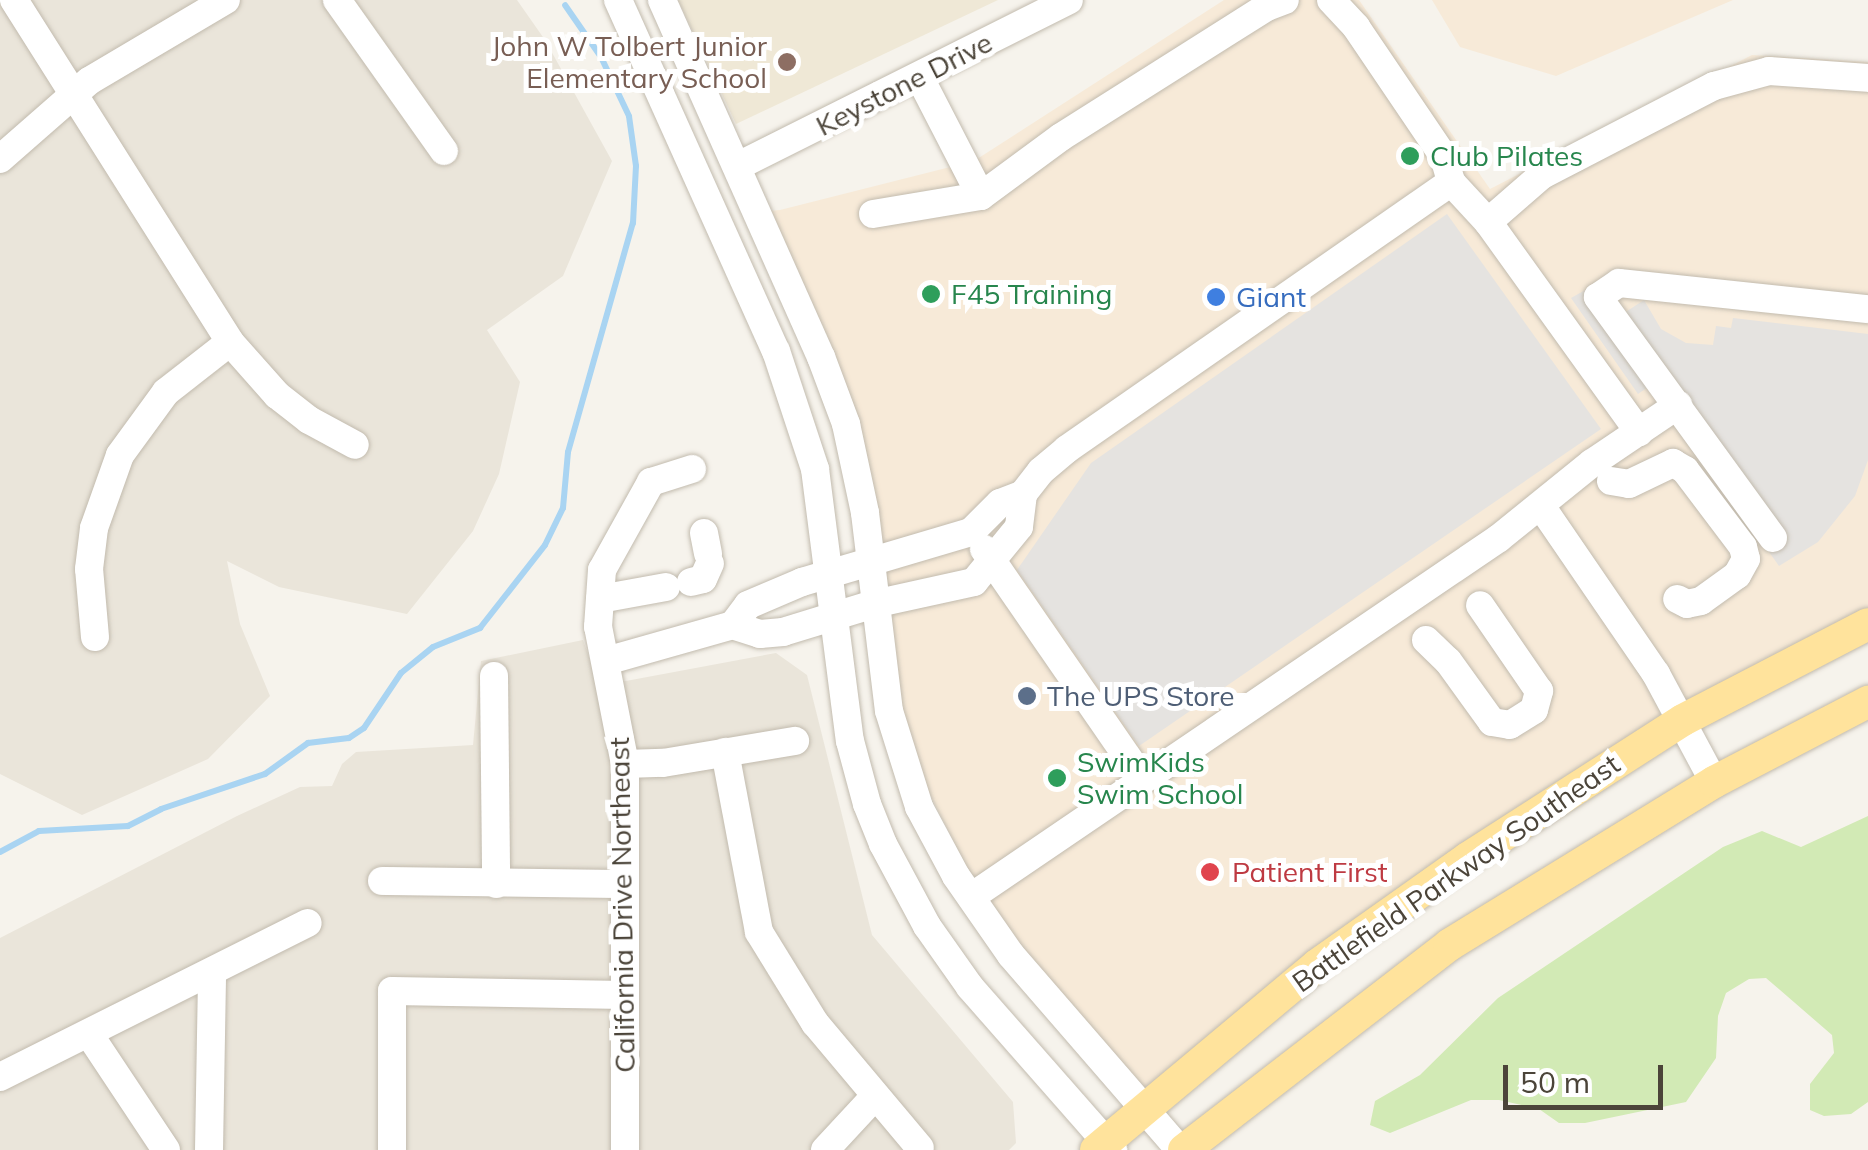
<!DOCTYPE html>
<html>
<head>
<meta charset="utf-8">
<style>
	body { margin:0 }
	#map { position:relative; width:1868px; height:1150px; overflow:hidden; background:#f6f3ec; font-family:Mulish,sans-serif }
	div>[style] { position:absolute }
	.residential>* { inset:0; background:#eae5da }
	.commercial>* { inset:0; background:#f7ead8 }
	.education>* { inset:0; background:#efe8d6 }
	.green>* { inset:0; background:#d2eab5 }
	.parking>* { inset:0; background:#e5e3e0 }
	.stream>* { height:6px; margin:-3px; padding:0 3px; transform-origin:3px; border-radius:3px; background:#a9d4f2 }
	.roads { filter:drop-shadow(0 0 2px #c2bbae) drop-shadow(0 0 2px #c2bbae) }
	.minor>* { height:28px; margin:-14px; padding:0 14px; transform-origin:14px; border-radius:14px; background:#fff }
	.major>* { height:32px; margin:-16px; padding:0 16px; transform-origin:16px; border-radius:16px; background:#ffe39c }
	.dots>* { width:28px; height:28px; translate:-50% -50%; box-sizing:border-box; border:5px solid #fff; border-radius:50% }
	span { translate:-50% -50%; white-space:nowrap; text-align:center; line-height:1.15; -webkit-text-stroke:10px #fff; paint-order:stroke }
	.education-label { font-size:28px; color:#785e54 }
	.right { translate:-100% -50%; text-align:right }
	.street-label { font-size:28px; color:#4b4439 }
	.leisure-label { font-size:28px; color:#27864d }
	.left { translate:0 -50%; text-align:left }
	.shop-label { font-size:28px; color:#366cbe }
	.service-label { font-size:28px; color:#4e5e75 }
	.health-label { font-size:28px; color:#be3a42 }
	.scale { position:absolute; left:1503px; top:1065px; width:160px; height:45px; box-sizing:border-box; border:5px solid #4b4439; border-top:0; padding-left:12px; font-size:30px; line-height:35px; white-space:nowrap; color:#4b4439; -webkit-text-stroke:8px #fff; paint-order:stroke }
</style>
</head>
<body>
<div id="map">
	<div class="residential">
		<div style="clip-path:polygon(0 0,517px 0,545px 40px,612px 161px,563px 276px,487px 330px,520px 382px,499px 474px,473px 531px,407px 614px,279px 587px,227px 561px,240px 624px,270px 696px,208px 759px,82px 815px,0 774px)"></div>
		<div style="clip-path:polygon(583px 640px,599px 686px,776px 653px,807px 675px,872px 935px,1013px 1102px,1016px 1143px,1009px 1150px,0 1150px,0 938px,237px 816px,300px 787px,332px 786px,342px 764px,356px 752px,473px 745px,481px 661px)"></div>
	</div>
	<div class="commercial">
		<div style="clip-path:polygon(1224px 0,1359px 0,1490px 189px,1752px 55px,1868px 62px,1868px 624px,1683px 720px,1144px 1108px,1011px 955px,914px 763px,879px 654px,865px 513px,756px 212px,780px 210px,974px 161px)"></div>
		<div style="clip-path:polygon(1432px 0,1733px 0,1556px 76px,1460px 47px)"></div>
	</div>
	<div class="education">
		<div style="clip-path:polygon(678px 0,998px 0,736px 124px)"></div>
	</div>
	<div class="green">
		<div style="clip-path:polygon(1868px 816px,1868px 1102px,1851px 1114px,1824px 1116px,1810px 1110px,1810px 1084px,1834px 1053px,1832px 1035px,1766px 978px,1749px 979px,1726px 993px,1718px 1016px,1716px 1058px,1686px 1102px,1585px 1123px,1559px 1123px,1539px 1109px,1499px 1100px,1471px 1100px,1390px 1133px,1370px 1125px,1375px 1101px,1420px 1075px,1498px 998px,1723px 847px,1762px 831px,1801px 847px)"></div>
	</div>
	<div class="parking">
		<div style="clip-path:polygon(1447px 214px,1601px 429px,1139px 746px,1017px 570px,1091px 463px)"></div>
		<div style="clip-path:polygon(1587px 289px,1612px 321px,1644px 300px,1661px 329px,1686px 343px,1713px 345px,1716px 326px,1731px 328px,1733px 318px,1868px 334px,1868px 460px,1855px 496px,1818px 542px,1779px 566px,1651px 385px,1638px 394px,1571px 298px)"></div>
	</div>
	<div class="stream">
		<div style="left:0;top:852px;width:44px;rotate:-28.3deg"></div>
		<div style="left:39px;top:831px;width:89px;rotate:-3.2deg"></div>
		<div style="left:128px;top:826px;width:37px;rotate:-27deg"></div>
		<div style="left:161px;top:809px;width:110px;rotate:-18.6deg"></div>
		<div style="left:265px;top:774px;width:53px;rotate:-35.8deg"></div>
		<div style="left:308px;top:743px;width:41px;rotate:-7deg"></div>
		<div style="left:349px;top:738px;width:18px;rotate:-34deg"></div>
		<div style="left:364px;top:728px;width:66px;rotate:-56.1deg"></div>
		<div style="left:401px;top:673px;width:41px;rotate:-39.1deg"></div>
		<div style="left:433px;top:647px;width:51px;rotate:-22deg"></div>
		<div style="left:480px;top:628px;width:105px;rotate:-51.9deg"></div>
		<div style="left:545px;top:545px;width:41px;rotate:-64.1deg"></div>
		<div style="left:563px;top:508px;width:56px;rotate:-84.9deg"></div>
		<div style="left:568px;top:452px;width:238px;rotate:-74.2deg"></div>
		<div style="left:633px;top:223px;width:57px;rotate:-87deg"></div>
		<div style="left:636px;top:166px;width:50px;rotate:-98deg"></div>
		<div style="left:629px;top:116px;width:65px;rotate:-115.4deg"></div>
		<div style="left:601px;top:57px;width:63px;rotate:-124.7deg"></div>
	</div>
	<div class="roads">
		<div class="minor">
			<div style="left:14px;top:0;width:404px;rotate:57.7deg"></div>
			<div style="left:230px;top:342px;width:71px;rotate:48.4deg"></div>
			<div style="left:277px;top:395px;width:41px;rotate:38deg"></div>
			<div style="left:309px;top:420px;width:52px;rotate:28.5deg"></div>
			<div style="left:337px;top:0;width:185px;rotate:54.7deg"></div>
			<div style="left:618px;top:0;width:385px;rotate:65.8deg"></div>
			<div style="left:776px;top:351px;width:124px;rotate:71.7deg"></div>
			<div style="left:815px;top:469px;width:274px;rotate:82.7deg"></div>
			<div style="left:850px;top:741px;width:65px;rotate:74.9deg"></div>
			<div style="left:867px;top:804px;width:43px;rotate:68.2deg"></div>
			<div style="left:883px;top:844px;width:93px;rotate:61.8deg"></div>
			<div style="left:927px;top:926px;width:75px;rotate:54.8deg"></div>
			<div style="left:970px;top:987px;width:217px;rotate:48.7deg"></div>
			<div style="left:662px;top:0;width:391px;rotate:66deg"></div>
			<div style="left:821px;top:357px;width:72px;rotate:69.5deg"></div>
			<div style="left:846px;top:424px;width:91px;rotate:77.9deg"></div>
			<div style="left:865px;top:513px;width:199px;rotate:83.1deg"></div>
			<div style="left:889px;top:711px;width:101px;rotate:72.6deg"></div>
			<div style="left:919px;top:807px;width:78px;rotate:61.8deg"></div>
			<div style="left:956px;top:876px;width:96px;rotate:55.2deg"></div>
			<div style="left:1011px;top:955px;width:258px;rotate:49.1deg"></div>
			<div style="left:1331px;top:0;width:37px;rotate:47deg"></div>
			<div style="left:1356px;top:27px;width:157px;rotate:55.9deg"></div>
			<div style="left:1444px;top:157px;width:26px;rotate:74deg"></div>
			<div style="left:1451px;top:182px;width:54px;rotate:47.2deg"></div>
			<div style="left:1488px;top:222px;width:259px;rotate:54.3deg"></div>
			<div style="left:919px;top:76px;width:135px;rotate:62.7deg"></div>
			<div style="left:0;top:159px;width:118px;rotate:-41.2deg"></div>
			<div style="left:89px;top:81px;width:159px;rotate:-30.6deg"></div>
			<div style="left:738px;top:166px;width:370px;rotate:-26.6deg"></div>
			<div style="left:873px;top:214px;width:109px;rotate:-9.5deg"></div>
			<div style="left:981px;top:196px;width:99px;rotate:-36.4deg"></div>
			<div style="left:1061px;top:137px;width:244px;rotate:-32.3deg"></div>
			<div style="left:1267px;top:7px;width:19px;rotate:-21deg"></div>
			<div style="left:1488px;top:222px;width:72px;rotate:-41deg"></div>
			<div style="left:1542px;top:175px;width:194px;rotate:-27.4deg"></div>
			<div style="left:1714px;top:86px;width:57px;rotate:-15.3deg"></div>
			<div style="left:1769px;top:71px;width:99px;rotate:4deg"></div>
			<div style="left:1611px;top:481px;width:18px;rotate:9deg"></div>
			<div style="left:1629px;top:484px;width:49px;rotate:-25.5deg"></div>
			<div style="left:1673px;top:463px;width:14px;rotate:30deg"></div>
			<div style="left:1685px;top:470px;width:96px;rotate:53deg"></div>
			<div style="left:1743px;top:547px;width:12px;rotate:76deg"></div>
			<div style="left:1746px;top:559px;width:18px;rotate:119deg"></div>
			<div style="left:1737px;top:575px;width:44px;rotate:144.2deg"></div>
			<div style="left:1701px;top:601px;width:14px;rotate:168deg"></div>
			<div style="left:1687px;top:604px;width:11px;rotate:-153deg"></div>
			<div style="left:1023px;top:494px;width:33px;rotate:97deg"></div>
			<div style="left:1019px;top:527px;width:71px;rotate:129.3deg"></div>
			<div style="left:974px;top:582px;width:102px;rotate:167.6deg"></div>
			<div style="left:874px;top:604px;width:95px;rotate:162.9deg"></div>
			<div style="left:783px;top:632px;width:23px;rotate:175deg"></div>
			<div style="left:760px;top:634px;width:28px;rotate:-162deg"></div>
			<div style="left:733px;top:625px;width:25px;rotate:-53deg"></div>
			<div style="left:748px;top:605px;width:59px;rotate:-23.1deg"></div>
			<div style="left:802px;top:582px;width:176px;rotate:-16.5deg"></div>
			<div style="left:971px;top:532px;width:41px;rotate:-45deg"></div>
			<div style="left:1000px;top:503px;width:25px;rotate:-21deg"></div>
			<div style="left:1023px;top:494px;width:29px;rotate:-52deg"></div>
			<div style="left:1041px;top:471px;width:34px;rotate:-40deg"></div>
			<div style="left:1067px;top:449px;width:468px;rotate:-34.8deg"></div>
			<div style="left:1541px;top:506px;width:204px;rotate:55.6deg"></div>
			<div style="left:1656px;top:674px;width:123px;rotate:61.8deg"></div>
			<div style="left:704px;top:533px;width:21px;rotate:79deg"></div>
			<div style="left:1773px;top:538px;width:298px;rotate:-126deg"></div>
			<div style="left:1598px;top:297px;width:25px;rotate:-34deg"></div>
			<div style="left:1619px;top:283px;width:250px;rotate:6deg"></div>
			<div style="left:984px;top:549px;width:278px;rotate:55.4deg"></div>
			<div style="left:691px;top:582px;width:12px;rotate:-14deg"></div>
			<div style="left:703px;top:579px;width:17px;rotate:-66deg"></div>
			<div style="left:600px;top:599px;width:67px;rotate:-10.3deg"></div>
			<div style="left:95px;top:637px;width:68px;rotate:-95deg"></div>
			<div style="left:89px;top:569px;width:41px;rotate:-83deg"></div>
			<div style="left:94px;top:528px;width:77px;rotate:-70.4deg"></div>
			<div style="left:120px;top:455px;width:78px;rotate:-53.9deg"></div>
			<div style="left:166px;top:392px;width:81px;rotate:-38deg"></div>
			<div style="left:1426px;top:640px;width:30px;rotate:44deg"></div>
			<div style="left:1448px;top:661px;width:75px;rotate:54.2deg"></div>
			<div style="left:1492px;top:722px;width:18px;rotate:9deg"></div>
			<div style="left:1510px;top:725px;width:28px;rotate:-32deg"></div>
			<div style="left:1534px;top:710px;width:20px;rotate:-75deg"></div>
			<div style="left:1539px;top:691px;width:104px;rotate:-124.5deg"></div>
			<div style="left:606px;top:661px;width:132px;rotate:-15.8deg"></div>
			<div style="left:494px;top:676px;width:208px;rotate:89.4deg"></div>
			<div style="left:725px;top:752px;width:183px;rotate:79.3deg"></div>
			<div style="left:759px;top:932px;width:107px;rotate:58.4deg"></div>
			<div style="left:815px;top:1023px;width:163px;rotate:50deg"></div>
			<div style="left:625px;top:764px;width:38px;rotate:-2deg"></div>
			<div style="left:663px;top:763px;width:134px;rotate:-9.5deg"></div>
			<div style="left:382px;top:881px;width:242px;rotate:0.7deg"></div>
			<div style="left:971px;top:897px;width:638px;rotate:-34.21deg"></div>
			<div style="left:1499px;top:538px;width:119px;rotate:-38.9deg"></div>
			<div style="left:1592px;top:463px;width:104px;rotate:-34deg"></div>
			<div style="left:89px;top:1034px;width:139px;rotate:56.4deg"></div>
			<div style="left:0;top:1077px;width:344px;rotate:-26.6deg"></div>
			<div style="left:209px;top:1150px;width:178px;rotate:-89deg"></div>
			<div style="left:392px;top:1150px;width:159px;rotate:-90deg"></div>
			<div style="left:392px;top:991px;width:233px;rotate:1deg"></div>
			<div style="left:625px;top:1150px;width:386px;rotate:-90deg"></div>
			<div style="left:625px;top:764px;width:140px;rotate:-101.1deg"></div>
			<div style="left:598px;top:627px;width:57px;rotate:-86deg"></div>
			<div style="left:602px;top:570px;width:101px;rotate:-60.9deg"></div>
			<div style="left:651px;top:482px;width:43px;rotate:-17.6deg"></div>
			<div style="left:825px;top:1150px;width:72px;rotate:-47.2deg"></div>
		</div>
		<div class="major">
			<div style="left:1096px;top:1150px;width:288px;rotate:-39.9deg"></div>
			<div style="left:1317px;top:965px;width:185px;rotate:-35.3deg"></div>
			<div style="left:1468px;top:858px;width:255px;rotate:-32.7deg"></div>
			<div style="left:1683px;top:720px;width:208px;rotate:-27.4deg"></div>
			<div style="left:1184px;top:1150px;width:335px;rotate:-37.7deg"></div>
			<div style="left:1449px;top:945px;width:311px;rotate:-31.6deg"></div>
			<div style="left:1714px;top:782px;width:174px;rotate:-27.5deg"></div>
		</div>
	</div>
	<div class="dots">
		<div style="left:787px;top:62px;background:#8d6e63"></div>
		<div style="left:1410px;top:156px;background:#2e9e5b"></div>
		<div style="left:931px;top:294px;background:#2e9e5b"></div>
		<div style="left:1216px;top:297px;background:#3f7fe0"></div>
		<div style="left:1027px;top:696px;background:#5c6f8a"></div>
		<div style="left:1057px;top:778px;background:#2e9e5b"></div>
		<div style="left:1210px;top:872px;background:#e0444e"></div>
	</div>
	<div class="education-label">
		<span class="right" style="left:767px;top:62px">John W Tolbert Junior<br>Elementary School</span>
	</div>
	<div class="street-label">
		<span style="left:904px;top:84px;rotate:-27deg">Keystone Drive</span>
		<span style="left:1456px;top:873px;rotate:-35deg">Battlefield Parkway Southeast</span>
		<span style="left:622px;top:905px;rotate:-91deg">California Drive Northeast</span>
	</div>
	<div class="leisure-label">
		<span class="left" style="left:1430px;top:156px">Club Pilates</span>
		<span class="left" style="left:951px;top:294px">F45 Training</span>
		<span class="left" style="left:1077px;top:778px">SwimKids<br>Swim School</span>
	</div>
	<div class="shop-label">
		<span class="left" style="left:1236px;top:297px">Giant</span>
	</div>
	<div class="service-label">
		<span class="left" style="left:1047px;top:696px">The UPS Store</span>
	</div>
	<div class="health-label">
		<span class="left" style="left:1232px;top:872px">Patient First</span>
	</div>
	<div class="scale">50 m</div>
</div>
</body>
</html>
